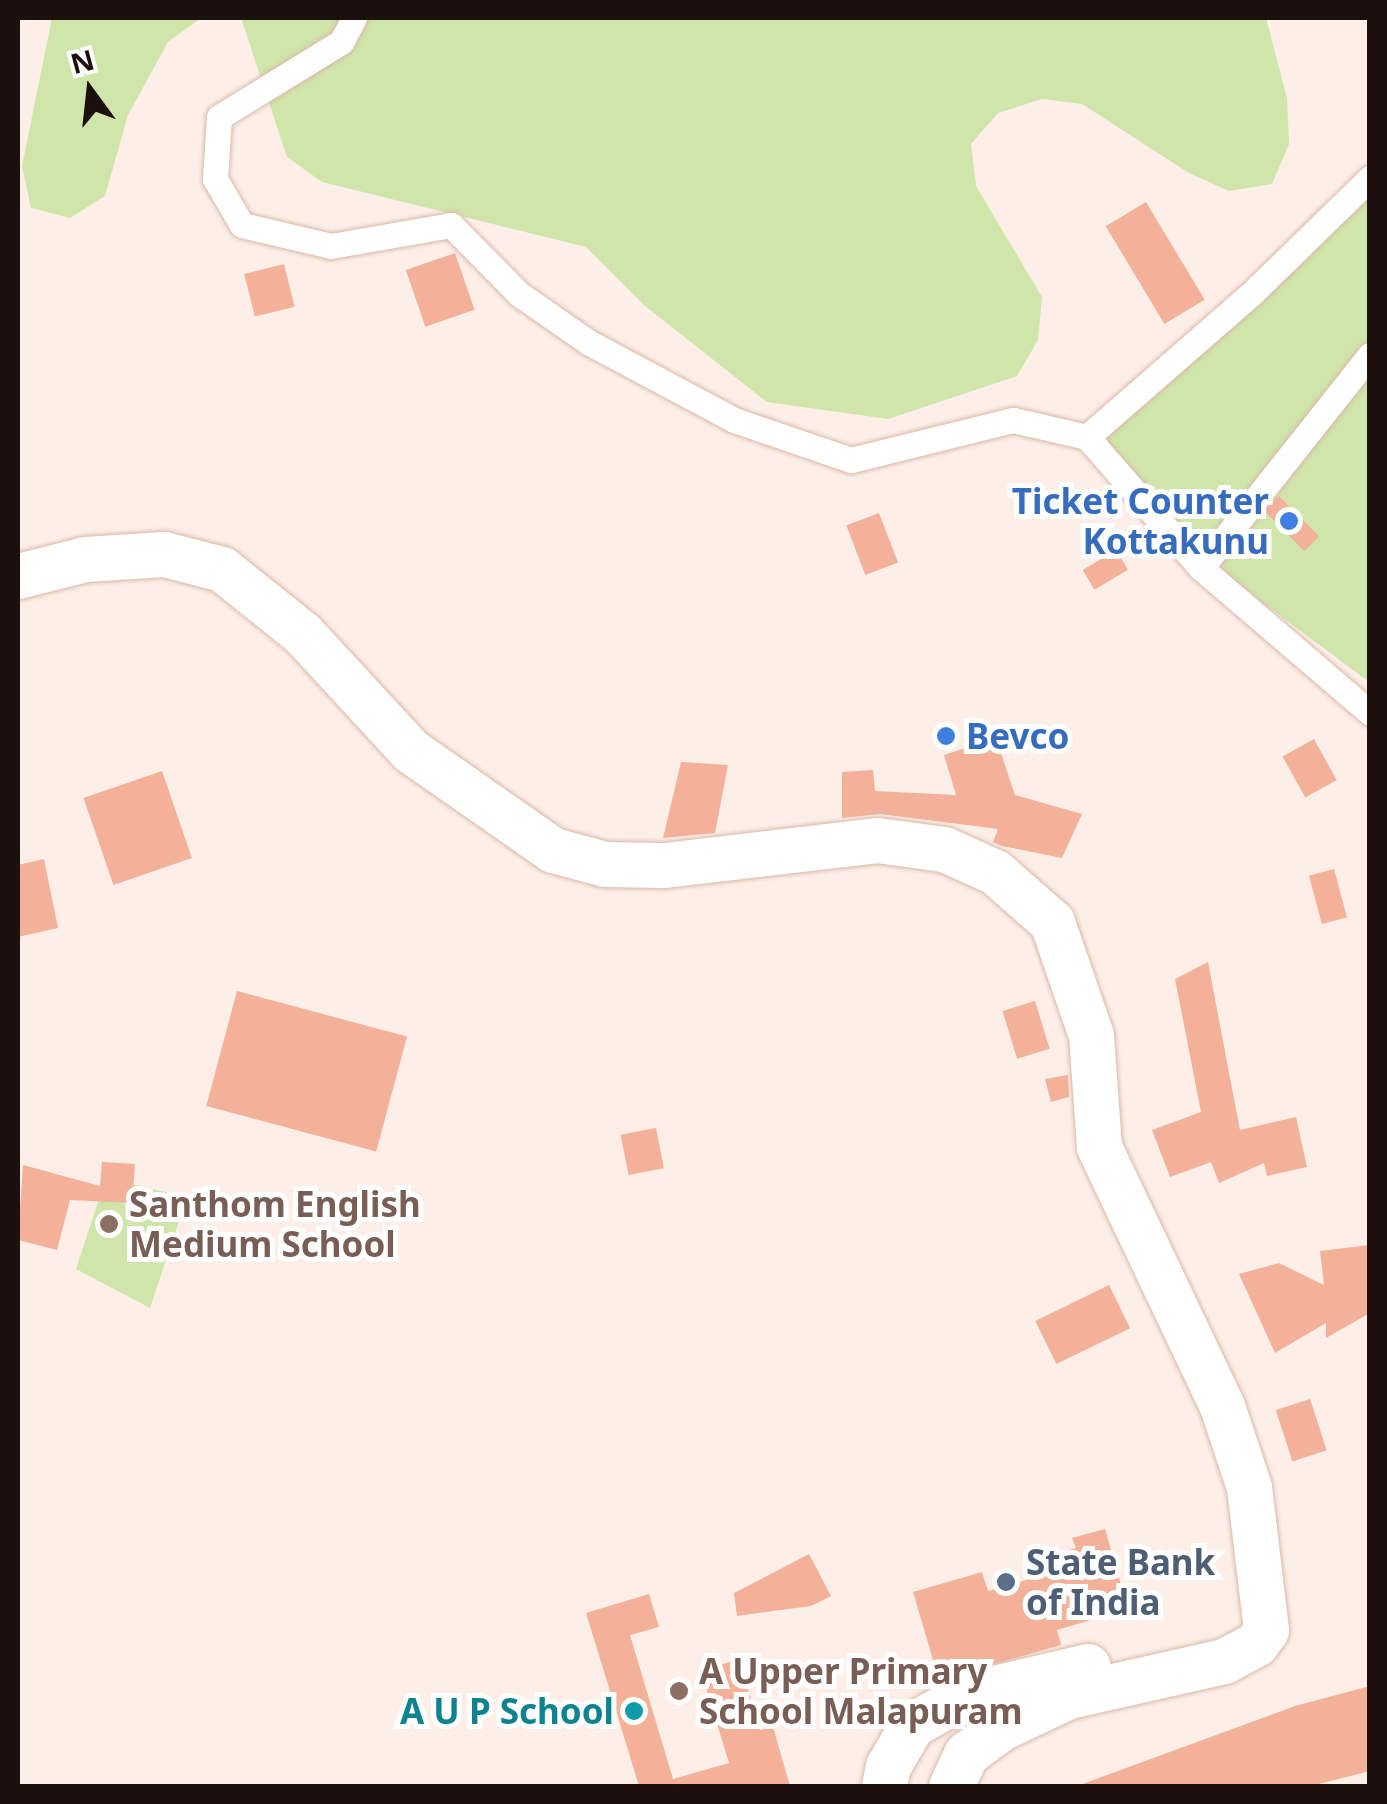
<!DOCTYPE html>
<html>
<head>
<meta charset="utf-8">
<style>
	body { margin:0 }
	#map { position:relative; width:1387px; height:1804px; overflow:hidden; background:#fdefe8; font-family:"Noto Sans",sans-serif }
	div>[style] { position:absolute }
	.green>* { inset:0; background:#d0e5aa }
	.building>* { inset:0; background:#f3b19a; transform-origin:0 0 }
	.roads { filter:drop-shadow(0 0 2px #d9b9a8) drop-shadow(0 0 2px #d9b9a8) }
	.street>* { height:25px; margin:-12.5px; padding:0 12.5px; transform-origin:12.5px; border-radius:12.5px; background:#fff }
	.highway>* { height:45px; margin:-22.5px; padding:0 22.5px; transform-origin:22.5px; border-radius:22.5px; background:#fff }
	.dots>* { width:28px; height:28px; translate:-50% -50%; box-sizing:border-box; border:5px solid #fff; border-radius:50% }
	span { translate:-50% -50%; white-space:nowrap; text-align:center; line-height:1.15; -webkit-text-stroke:10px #fff; paint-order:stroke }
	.shop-label { font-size:35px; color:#366cbe; font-weight:700 }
	.right { translate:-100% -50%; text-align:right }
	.left { translate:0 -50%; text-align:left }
	.education-label { font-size:35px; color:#785e54; font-weight:700 }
	.service-label { font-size:35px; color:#4e5e75; font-weight:700 }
	.culture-label { font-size:35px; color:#0d838f; font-weight:700 }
	.frame { position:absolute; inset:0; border:20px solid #1b100b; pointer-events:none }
	.north { position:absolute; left:40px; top:40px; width:100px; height:100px; -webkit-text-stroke:8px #fff; paint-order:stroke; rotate:345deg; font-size:28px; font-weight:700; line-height:40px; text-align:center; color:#1b100b }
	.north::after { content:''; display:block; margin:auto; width:35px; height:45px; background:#1b100b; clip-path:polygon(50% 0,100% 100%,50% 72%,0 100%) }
</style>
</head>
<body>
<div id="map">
	<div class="green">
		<div style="clip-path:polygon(52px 18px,1266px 18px,1287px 98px,1289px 144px,1272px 184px,1229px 191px,1189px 173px,1082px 104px,1042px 99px,998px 113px,971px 144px,976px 186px,1042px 297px,1038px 340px,1017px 376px,888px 419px,767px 402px,645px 306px,586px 247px,322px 182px,287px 157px,241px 18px,201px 18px,168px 42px,128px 115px,105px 196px,70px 218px,31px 208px,22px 166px)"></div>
		<div style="clip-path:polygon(1369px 197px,1369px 682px,1207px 561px,1096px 437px)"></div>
		<div style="clip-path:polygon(106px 1178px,187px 1197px,150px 1308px,76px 1269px)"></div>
	</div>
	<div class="building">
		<div style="left:1146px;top:202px;width:114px;height:47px;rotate:59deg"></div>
		<div style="left:455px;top:253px;width:60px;height:52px;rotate:71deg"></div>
		<div style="left:284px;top:264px;width:44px;height:41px;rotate:76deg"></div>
		<div style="left:1279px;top:496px;width:57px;height:21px;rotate:45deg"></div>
		<div style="left:879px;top:513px;width:53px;height:35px;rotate:69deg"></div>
		<div style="left:1116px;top:550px;width:23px;height:39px;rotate:59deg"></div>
		<div style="clip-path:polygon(996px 738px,1015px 795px,1082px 814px,1062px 858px,1002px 846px,993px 842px,998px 829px,880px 814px,842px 818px,842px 772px,873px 770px,875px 791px,956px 795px,944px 755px)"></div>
		<div style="left:1314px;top:739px;width:47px;height:36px;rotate:61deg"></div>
		<div style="clip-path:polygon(681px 762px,728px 765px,715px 833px,663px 838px)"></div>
		<div style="left:162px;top:771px;width:92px;height:83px;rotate:71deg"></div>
		<div style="clip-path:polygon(44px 859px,58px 928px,18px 937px,18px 865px)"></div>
		<div style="left:1334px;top:869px;width:50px;height:26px;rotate:75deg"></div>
		<div style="clip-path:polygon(1208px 962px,1240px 1130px,1296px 1117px,1307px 1167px,1267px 1176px,1264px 1163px,1219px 1183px,1211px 1162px,1170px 1177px,1152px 1130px,1201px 1112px,1175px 979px)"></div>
		<div style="left:237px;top:991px;width:176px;height:119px;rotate:15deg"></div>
		<div style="left:1035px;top:1001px;width:50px;height:34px;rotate:73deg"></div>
		<div style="clip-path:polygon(1068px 1075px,1069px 1097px,1051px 1102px,1045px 1079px)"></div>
		<div style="left:656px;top:1128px;width:41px;height:36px;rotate:79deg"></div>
		<div style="clip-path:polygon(102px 1162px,135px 1164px,132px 1203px,70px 1200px,57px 1250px,18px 1240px,23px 1165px,100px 1186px)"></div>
		<div style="clip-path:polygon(1370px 1245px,1370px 1313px,1326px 1338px,1326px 1323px,1275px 1353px,1239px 1274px,1279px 1263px,1324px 1285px,1320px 1251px)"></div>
		<div style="left:1109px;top:1285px;width:48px;height:82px;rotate:64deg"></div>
		<div style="left:1310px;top:1399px;width:54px;height:36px;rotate:72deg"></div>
		<div style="clip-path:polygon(1105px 1529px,1128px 1609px,1057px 1630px,1061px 1645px,939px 1680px,913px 1592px,982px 1572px,988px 1591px,1048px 1574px,1043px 1557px,1076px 1548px,1072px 1538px)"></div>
		<div style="clip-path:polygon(809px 1554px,831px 1596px,811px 1606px,737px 1616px,734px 1593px)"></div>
		<div style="clip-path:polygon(649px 1594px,659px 1627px,630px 1635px,673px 1779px,729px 1763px,701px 1671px,739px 1659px,760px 1730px,773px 1727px,790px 1786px,639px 1786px,586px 1613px)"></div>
		<div style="clip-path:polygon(1370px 1686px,1370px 1771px,1311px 1786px,1077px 1786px,1295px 1706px)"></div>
	</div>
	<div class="roads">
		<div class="street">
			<div style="left:354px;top:18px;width:27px;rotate:118deg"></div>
			<div style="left:341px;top:42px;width:143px;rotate:148.4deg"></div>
			<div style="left:219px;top:117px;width:62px;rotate:93.7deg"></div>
			<div style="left:215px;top:179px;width:53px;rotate:59.6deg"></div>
			<div style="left:242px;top:225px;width:91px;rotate:13.3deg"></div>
			<div style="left:331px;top:246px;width:122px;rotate:-9.9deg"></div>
			<div style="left:451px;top:225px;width:97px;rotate:45.4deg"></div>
			<div style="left:519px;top:294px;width:84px;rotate:34.8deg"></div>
			<div style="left:588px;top:342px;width:166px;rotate:28.1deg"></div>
			<div style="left:734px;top:420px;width:124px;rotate:18.9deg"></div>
			<div style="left:851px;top:460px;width:167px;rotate:-13.9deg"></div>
			<div style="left:1013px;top:420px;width:76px;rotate:12.9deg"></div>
			<div style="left:1087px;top:437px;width:174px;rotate:49deg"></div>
			<div style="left:1201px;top:568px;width:223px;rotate:40.6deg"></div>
			<div style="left:1087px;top:437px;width:216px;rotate:-41.1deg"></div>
			<div style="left:1250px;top:295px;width:168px;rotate:-44.3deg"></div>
			<div style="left:1201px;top:568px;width:272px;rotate:-51.6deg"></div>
		</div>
		<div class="highway">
			<div style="left:18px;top:576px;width:69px;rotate:-14.2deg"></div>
			<div style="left:85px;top:559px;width:79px;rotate:-3.6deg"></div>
			<div style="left:164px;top:554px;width:60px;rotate:14.5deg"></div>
			<div style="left:222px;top:569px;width:104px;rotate:38.7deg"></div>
			<div style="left:303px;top:634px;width:159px;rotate:47.3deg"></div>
			<div style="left:411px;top:751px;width:173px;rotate:34.9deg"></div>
			<div style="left:553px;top:850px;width:54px;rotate:15.1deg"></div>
			<div style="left:605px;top:864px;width:59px;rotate:1deg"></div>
			<div style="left:664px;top:865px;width:214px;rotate:-6.7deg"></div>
			<div style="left:877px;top:840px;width:68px;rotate:7.7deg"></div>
			<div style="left:944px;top:849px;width:56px;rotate:24.3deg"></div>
			<div style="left:995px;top:872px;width:76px;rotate:41.3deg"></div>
			<div style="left:1052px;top:922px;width:120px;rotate:71deg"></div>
			<div style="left:1091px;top:1035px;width:112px;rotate:85.9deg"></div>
			<div style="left:1099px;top:1147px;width:287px;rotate:64.6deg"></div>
			<div style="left:1222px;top:1406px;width:85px;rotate:71.6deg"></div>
			<div style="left:1249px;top:1487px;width:144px;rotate:83.2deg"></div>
			<div style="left:1266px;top:1630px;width:17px;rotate:126deg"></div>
			<div style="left:1256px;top:1644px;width:36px;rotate:152deg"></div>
			<div style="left:1224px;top:1661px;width:159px;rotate:167.3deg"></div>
			<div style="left:1069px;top:1696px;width:75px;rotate:154.8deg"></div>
			<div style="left:1001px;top:1728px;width:44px;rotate:143.4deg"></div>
			<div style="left:966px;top:1754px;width:35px;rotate:115deg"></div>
			<div style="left:884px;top:1786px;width:20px;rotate:-79deg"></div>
			<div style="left:888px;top:1766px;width:48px;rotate:-59.7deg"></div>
			<div style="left:912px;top:1725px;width:61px;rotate:-29.5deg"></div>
			<div style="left:965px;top:1695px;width:126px;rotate:-13.3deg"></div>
		</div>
	</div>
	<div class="dots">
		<div style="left:1289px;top:521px;background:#3f7fe0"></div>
		<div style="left:946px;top:736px;background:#3f7fe0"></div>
		<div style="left:109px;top:1224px;background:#8d6e63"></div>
		<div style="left:1006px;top:1582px;background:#5c6f8a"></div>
		<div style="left:679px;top:1691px;background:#8d6e63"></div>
		<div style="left:634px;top:1711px;background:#0f9aa8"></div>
	</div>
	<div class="shop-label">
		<span class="right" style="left:1269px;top:521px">Ticket Counter<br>Kottakunu</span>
		<span class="left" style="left:966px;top:736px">Bevco</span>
	</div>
	<div class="education-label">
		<span class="left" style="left:129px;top:1224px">Santhom English<br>Medium School</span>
		<span class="left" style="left:699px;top:1691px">A Upper Primary<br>School Malapuram</span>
	</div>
	<div class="service-label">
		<span class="left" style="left:1026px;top:1582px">State Bank<br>of India</span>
	</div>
	<div class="culture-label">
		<span class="right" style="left:614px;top:1711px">A U P School</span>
	</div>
	<div class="frame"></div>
	<div class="north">N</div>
</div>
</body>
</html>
